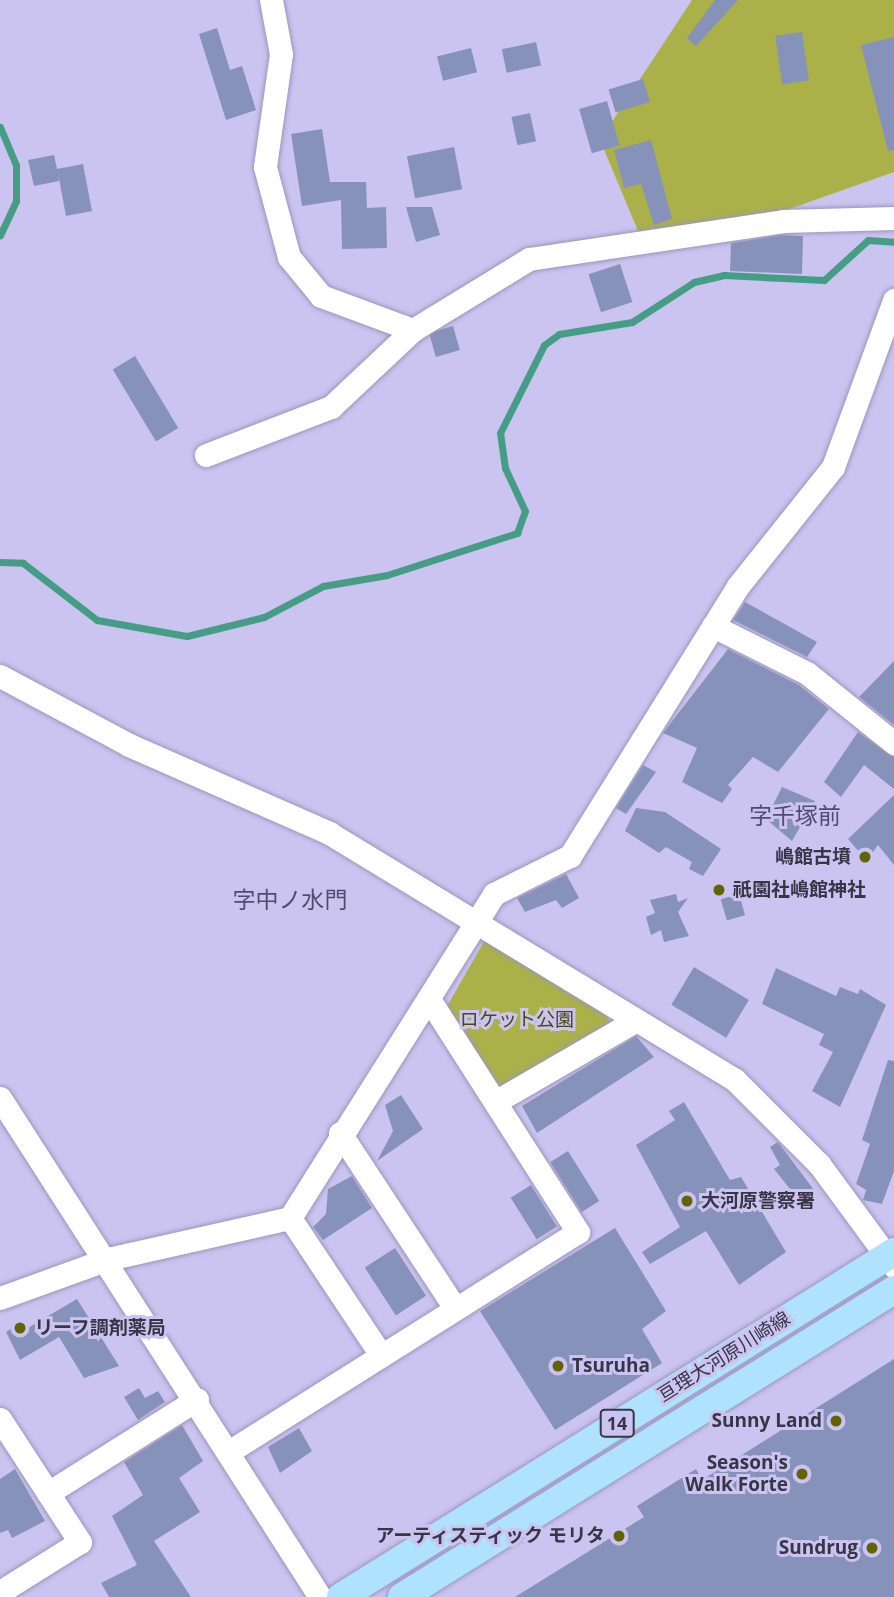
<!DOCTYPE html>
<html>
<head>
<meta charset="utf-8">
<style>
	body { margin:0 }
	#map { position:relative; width:894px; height:1597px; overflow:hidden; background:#cbc4f0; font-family:"Open Sans","Noto Sans JP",sans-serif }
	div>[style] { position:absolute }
	.green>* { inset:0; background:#abb148 }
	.stream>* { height:7px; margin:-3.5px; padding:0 3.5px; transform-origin:3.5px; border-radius:3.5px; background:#449d84 }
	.building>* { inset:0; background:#8692ba; transform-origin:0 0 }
	.roads { filter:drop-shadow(0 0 2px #9c95bf) drop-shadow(0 0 2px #9c95bf) }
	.minor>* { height:23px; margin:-11.5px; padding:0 11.5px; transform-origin:11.5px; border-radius:11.5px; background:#fff }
	.major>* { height:28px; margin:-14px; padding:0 14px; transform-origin:14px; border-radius:14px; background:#afe2fc }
	.dots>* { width:19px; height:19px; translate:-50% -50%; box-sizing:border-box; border:4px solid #cbc4f0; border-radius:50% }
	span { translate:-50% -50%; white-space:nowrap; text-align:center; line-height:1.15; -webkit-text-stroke:6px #cbc4f0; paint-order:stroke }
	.shield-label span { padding:2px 5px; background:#cbc4f0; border:2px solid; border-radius:5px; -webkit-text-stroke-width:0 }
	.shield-label { font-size:18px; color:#383547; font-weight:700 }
	.poi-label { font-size:19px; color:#383547; font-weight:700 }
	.right { translate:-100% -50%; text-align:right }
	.left { translate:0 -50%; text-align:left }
	.park-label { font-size:19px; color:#474a14 }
	.street-label { font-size:19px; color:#383547 }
	.quarter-label { font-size:23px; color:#524b71 }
</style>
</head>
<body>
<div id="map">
	<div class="green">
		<div style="clip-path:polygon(692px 0,894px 0,894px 172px,775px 214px,641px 238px,600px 140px)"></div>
		<div style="clip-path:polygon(486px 938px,605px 1012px,610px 1024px,512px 1087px,498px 1086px,446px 1008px)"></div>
	</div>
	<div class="stream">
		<div style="left:0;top:127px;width:41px;rotate:67.2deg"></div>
		<div style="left:16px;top:165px;width:36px;rotate:90deg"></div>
		<div style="left:16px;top:201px;width:38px;rotate:115deg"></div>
		<div style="left:0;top:562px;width:23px;rotate:2deg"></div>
		<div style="left:23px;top:563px;width:93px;rotate:37.6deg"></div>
		<div style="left:97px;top:620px;width:91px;rotate:10.1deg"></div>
		<div style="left:187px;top:636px;width:79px;rotate:-13.9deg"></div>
		<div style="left:264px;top:617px;width:67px;rotate:-27.7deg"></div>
		<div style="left:323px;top:586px;width:65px;rotate:-9.8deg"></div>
		<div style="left:387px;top:575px;width:137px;rotate:-17.9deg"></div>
		<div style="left:517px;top:533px;width:23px;rotate:-70deg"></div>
		<div style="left:525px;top:511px;width:47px;rotate:-114.9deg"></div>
		<div style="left:505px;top:468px;width:35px;rotate:-98deg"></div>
		<div style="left:500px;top:433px;width:98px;rotate:-63.4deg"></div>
		<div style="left:544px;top:345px;width:19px;rotate:-36deg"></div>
		<div style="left:559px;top:334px;width:74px;rotate:-9.3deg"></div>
		<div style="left:632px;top:322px;width:74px;rotate:-32.8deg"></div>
		<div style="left:694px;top:282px;width:31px;rotate:-13deg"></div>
		<div style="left:724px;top:275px;width:100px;rotate:2.9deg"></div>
		<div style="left:824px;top:280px;width:59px;rotate:-42.3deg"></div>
		<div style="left:868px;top:240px;width:26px;rotate:4deg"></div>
	</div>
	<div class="building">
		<div style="clip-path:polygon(715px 0,738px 0,696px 46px,687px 38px)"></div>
		<div style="clip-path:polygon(217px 28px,230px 70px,242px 66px,256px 110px,226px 120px,199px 34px)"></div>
		<div style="left:802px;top:32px;width:49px;height:27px;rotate:82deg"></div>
		<div style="clip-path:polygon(894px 37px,894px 150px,888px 151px,861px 45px)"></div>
		<div style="left:536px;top:42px;width:24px;height:35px;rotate:78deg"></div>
		<div style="left:471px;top:48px;width:25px;height:35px;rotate:76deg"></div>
		<div style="left:643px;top:79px;width:24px;height:36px;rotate:73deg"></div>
		<div style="left:607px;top:101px;width:46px;height:29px;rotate:74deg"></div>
		<div style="left:530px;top:113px;width:29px;height:19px;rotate:78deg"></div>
		<div style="clip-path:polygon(322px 129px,330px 182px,366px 182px,367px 208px,386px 207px,387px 248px,342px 249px,341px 200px,302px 206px,291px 134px)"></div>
		<div style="clip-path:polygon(651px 140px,672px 219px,654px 225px,641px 184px,624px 188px,614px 150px)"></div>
		<div style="left:454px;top:147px;width:43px;height:48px;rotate:79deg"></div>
		<div style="clip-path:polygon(54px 155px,57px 169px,83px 164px,92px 211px,66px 216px,58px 173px,59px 181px,34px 186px,28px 160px)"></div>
		<div style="clip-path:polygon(406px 207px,432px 207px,440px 235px,416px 242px)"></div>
		<div style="clip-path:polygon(781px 235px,803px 236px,802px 274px,730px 271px,731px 243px)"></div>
		<div style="left:620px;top:264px;width:40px;height:33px;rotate:72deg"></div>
		<div style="left:453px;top:326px;width:25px;height:25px;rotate:74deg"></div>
		<div style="left:135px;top:356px;width:84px;height:26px;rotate:59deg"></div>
		<div style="clip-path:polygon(745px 602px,817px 642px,807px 657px,733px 620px)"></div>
		<div style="clip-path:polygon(728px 649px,799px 685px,829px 709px,778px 772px,753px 757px,728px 785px,732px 789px,722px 803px,682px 782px,697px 748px,663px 733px)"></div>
		<div style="clip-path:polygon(894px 661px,894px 725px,859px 697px)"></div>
		<div style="clip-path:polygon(858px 732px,894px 757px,894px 789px,864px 765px,841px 797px,824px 782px)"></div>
		<div style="clip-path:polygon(643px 765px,656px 772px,626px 814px,616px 808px)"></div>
		<div style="clip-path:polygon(782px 787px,815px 801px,792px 841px,766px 819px)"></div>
		<div style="clip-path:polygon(894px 795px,894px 865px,878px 845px,867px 861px,848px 839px)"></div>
		<div style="clip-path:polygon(636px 808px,665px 812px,721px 849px,703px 876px,689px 869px,692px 862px,666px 847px,659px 853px,625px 831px)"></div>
		<div style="clip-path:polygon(566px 874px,579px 898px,562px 908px,556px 900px,525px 912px,517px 898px)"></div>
		<div style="clip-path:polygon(676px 894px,678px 902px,688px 898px,678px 912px,689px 936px,664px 942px,661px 930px,651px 935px,646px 917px,655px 913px,650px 900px)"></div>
		<div style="left:739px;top:894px;width:22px;height:19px;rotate:74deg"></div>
		<div style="left:694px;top:967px;width:64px;height:44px;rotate:31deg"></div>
		<div style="clip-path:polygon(776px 968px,836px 996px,840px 987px,858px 994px,860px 989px,886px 1005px,840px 1107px,812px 1091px,833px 1052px,819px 1045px,824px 1034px,762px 1004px)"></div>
		<div style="clip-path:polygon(636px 1036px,654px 1057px,537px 1133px,522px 1106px)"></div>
		<div style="clip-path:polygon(888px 1060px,894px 1061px,894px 1171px,882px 1204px,863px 1200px,866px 1190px,856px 1184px,870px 1144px,862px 1140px)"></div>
		<div style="clip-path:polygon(401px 1095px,423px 1129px,377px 1161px,393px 1131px,385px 1105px)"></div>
		<div style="clip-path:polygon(684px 1102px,730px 1180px,741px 1177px,786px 1252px,739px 1285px,706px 1231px,650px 1264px,642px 1252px,680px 1227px,636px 1145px,675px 1120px,669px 1111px)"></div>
		<div style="clip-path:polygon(778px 1142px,814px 1190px,798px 1199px,774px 1169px,780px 1165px,770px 1147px)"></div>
		<div style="left:568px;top:1151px;width:59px;height:21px;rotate:58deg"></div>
		<div style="clip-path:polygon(352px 1176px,372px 1208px,323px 1240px,313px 1227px,326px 1214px,328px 1189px)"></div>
		<div style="left:531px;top:1185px;width:49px;height:24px;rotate:58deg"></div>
		<div style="clip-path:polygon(615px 1228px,666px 1311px,642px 1329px,662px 1363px,555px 1430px,480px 1311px)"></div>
		<div style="left:395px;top:1248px;width:57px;height:36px;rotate:57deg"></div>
		<div style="clip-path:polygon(77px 1299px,119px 1366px,84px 1378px,59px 1337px,20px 1360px,6px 1332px,21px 1322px,26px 1329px)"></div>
		<div style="clip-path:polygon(894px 1359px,894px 1597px,515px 1597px,644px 1517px,637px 1506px,696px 1469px,702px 1480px)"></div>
		<div style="clip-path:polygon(139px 1388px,145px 1398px,158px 1391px,165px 1402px,138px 1420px,124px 1397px)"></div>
		<div style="clip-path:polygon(182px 1425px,203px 1461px,179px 1478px,200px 1512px,154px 1541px,191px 1597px,109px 1597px,101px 1583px,137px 1565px,112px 1516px,143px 1495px,124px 1462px)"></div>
		<div style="clip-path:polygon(299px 1428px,312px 1451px,280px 1473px,268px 1447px)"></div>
		<div style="clip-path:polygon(15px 1469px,45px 1521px,12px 1538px,8px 1530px,0 1533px,0 1479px)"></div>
	</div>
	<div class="roads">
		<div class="minor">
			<div style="left:271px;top:0;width:55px;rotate:79.5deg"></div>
			<div style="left:281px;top:54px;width:114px;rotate:98.1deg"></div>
			<div style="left:265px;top:167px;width:93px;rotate:75.1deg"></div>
			<div style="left:289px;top:257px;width:50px;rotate:50.6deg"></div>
			<div style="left:321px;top:296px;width:98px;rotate:20.3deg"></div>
			<div style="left:206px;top:455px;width:134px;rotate:-21deg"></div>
			<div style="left:331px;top:407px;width:112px;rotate:-43.2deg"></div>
			<div style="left:413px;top:330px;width:136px;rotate:-31.5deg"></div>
			<div style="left:529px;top:259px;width:257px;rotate:-8.5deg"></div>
			<div style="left:783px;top:221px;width:111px;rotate:-1.5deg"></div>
			<div style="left:713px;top:626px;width:105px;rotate:26.6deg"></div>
			<div style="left:807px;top:673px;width:112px;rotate:38.8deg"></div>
			<div style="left:0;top:676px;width:146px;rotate:28.1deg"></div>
			<div style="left:129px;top:745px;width:219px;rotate:23.7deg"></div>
			<div style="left:329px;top:833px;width:475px;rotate:31.3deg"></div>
			<div style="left:735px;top:1080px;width:119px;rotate:45deg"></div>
			<div style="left:819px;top:1164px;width:127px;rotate:53.7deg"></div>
			<div style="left:0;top:1098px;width:593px;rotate:57.33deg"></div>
			<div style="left:495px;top:1102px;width:162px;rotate:-30.1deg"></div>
			<div style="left:340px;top:1133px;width:209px;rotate:56.7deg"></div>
			<div style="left:290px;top:1218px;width:164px;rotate:56.4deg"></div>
			<div style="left:0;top:1298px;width:115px;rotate:-19.9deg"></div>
			<div style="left:108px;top:1259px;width:187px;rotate:-12.7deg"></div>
			<div style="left:290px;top:1218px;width:383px;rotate:-57.8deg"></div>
			<div style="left:494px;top:894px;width:85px;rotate:-26.6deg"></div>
			<div style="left:570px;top:856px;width:318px;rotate:-58.1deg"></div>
			<div style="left:738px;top:586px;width:152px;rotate:-51.4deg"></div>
			<div style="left:833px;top:467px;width:178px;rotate:-69.9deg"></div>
			<div style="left:0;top:1419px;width:147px;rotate:57deg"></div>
			<div style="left:80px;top:1542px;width:94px;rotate:148deg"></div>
			<div style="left:230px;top:1451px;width:411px;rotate:-32.2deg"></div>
			<div style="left:578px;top:1232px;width:274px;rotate:-122.6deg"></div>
			<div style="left:48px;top:1493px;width:176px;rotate:-32.2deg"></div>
		</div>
		<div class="major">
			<div style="left:341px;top:1597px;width:652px;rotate:-31.96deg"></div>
			<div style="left:402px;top:1597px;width:580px;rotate:-31.96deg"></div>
		</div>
	</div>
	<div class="dots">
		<div style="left:865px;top:857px;background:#616400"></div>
		<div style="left:719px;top:890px;background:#616400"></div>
		<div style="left:687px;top:1201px;background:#616400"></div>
		<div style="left:20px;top:1328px;background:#616400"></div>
		<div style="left:558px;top:1366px;background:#616400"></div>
		<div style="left:836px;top:1421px;background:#616400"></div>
		<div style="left:802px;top:1474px;background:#616400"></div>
		<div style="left:619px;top:1536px;background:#616400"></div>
		<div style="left:872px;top:1548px;background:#616400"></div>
	</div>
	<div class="shield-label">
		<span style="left:617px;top:1423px">14</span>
	</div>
	<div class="poi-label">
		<span class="right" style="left:851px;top:857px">嶋館古墳</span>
		<span class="left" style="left:733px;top:890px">祇園社嶋館神社</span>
		<span class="left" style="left:701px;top:1201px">大河原警察署</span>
		<span class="left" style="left:34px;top:1328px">リーフ調剤薬局</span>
		<span class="left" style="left:572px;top:1366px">Tsuruha</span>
		<span class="right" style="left:822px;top:1421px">Sunny Land</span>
		<span class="right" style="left:788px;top:1474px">Season's<br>Walk Forte</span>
		<span class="right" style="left:605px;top:1536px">アーティスティック モリタ</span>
		<span class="right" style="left:858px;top:1548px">Sundrug</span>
	</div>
	<div class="park-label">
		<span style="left:517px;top:1020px">ロケット公園</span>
	</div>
	<div class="street-label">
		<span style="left:724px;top:1357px;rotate:-32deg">亘理大河原川崎線</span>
	</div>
	<div class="quarter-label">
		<span style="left:795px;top:815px">字千塚前</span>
		<span style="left:290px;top:899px">字中ノ水門</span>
	</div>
</div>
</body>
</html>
